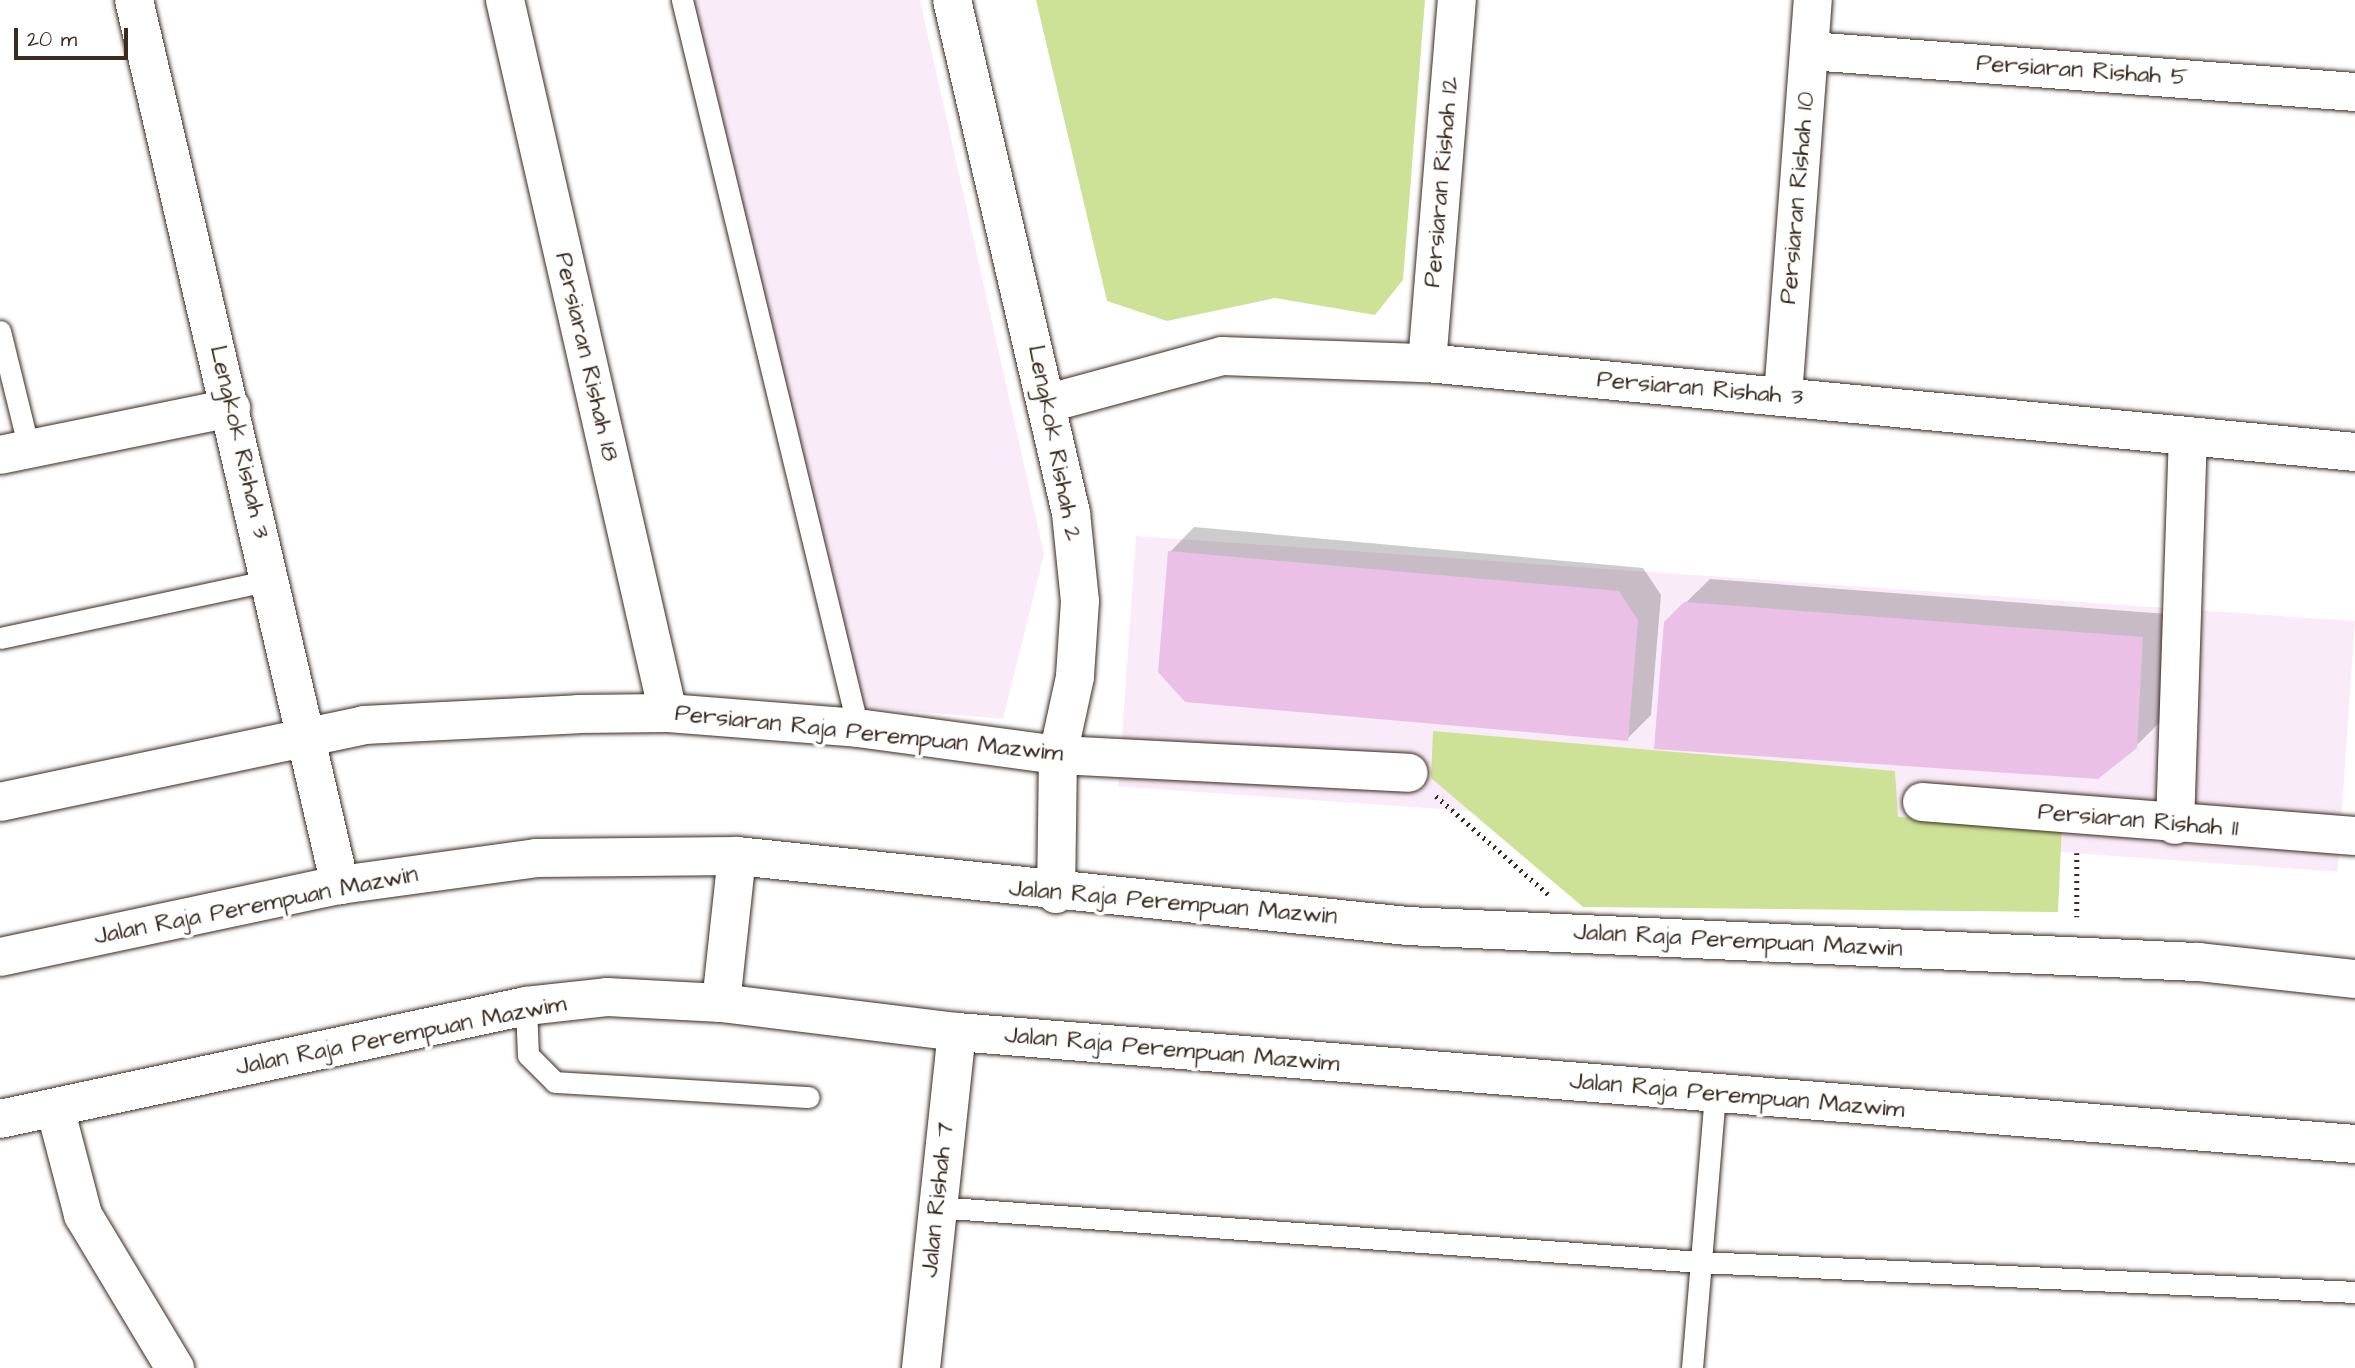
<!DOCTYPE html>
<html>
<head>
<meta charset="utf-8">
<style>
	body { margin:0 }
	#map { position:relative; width:2355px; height:1368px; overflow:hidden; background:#fff; font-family:"Architects Daughter",sans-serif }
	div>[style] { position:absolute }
	.built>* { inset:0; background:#f9ecf8; transform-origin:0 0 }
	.green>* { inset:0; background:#cde297 }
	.shadow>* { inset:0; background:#0003 }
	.building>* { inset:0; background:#eac0e7 }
	.path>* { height:4.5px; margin-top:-2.25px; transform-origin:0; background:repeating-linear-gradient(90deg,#3b2a1e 0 2px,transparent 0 7px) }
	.roads { filter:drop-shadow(0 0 2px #3b2a1e) drop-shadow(0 0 2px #3b2a1e) }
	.lane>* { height:21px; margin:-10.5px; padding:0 10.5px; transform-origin:10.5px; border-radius:10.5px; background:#fff }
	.street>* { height:38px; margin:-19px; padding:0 19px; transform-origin:19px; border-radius:19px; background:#fff }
	.secondary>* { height:38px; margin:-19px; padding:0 19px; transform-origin:19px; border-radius:19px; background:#fff }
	span { translate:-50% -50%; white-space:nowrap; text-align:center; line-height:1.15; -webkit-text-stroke:7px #fff; paint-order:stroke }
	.street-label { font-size:24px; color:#3b2a1e }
	.scale { position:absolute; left:14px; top:28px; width:114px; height:32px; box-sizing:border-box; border:4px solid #3b2a1e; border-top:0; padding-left:9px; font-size:21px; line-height:24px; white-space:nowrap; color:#3b2a1e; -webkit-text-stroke:5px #fff; paint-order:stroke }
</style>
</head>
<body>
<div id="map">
	<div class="built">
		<div style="clip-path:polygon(687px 0,920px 0,1044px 554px,1003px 719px,853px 706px)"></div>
		<div style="left:1136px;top:536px;width:1222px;height:251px;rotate:4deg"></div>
	</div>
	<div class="green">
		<div style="clip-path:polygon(1036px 0,1425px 0,1403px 280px,1375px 315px,1275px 298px,1167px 321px,1107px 301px)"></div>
		<div style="clip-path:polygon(1433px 731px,1895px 771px,1898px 817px,2062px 825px,2058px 912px,1583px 907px,1431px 778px)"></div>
	</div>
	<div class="shadow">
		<div style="clip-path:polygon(1194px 527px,1643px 568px,1661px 595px,1651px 715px,1627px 739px,1170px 552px)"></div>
		<div style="clip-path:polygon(1710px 579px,2167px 614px,2160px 722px,2136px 746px,1666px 622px)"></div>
	</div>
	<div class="building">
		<div style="clip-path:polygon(1168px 551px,1619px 591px,1638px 620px,1628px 741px,1185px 702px,1158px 672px)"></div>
		<div style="clip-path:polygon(1684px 602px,2143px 637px,2137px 748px,2098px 779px,1654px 749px,1664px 622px)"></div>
	</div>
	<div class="path">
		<div style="left:1436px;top:796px;width:149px;rotate:41.2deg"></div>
		<div style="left:2077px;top:853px;width:64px;rotate:90deg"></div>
	</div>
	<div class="roads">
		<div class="lane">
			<div style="left:682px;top:0;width:749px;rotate:76.41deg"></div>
			<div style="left:0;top:331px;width:122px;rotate:76.2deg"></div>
			<div style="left:0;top:638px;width:277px;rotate:-12.1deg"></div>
			<div style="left:526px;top:1006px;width:49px;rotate:87.7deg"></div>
			<div style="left:528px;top:1055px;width:38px;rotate:45deg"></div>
			<div style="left:555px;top:1082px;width:254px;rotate:3.4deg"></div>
			<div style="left:935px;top:1207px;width:767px;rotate:4.11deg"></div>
			<div style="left:1700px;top:1262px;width:656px;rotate:2.62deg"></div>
			<div style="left:1692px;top:1368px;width:274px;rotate:-85.2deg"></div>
		</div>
		<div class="street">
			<div style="left:505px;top:0;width:731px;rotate:77.12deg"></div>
			<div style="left:952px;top:0;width:527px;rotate:76.94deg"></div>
			<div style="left:1071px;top:513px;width:88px;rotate:84.2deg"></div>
			<div style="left:1080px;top:601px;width:76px;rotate:93.8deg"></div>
			<div style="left:1075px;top:677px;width:80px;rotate:102.3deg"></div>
			<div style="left:1058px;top:755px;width:139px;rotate:90.8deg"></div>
			<div style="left:1810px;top:51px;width:547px;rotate:4.3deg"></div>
			<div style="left:1427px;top:363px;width:364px;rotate:-85.3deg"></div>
			<div style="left:1783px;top:396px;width:397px;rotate:-85.7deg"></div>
			<div style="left:1049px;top:403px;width:179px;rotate:-15.2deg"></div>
			<div style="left:1222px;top:356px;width:205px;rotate:2deg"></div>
			<div style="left:1427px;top:363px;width:932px;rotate:5.48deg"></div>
			<div style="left:0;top:455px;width:236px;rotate:-11.5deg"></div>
			<div style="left:0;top:802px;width:372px;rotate:-11.9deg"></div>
			<div style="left:364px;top:725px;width:214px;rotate:-2.9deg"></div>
			<div style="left:578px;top:714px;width:90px;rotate:-0.6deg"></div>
			<div style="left:668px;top:713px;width:191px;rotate:4.5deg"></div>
			<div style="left:858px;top:728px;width:202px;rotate:7.7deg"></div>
			<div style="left:1058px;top:755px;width:351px;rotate:2.9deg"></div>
			<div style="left:1922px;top:802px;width:434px;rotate:4.5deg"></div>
			<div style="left:2175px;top:825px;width:389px;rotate:-88.1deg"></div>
			<div style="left:721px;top:1003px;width:148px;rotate:-83.8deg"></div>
			<div style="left:55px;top:1108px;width:111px;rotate:75.3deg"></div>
			<div style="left:83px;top:1215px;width:179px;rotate:59deg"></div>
			<div style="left:0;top:1119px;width:538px;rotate:-12.12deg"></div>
			<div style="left:526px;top:1006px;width:81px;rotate:-6.3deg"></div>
			<div style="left:607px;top:997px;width:114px;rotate:3deg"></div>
			<div style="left:721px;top:1003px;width:238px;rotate:7deg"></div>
			<div style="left:957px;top:1032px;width:1402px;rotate:4.58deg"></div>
			<div style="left:921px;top:1368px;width:338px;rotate:-83.9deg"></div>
		</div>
		<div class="secondary">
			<div style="left:134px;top:0;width:909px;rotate:76.9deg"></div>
			<div style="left:0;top:957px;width:348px;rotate:-12deg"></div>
			<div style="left:340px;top:885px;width:198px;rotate:-7.8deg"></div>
			<div style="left:536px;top:858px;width:201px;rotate:-0.6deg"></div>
			<div style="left:737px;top:856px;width:674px;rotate:5.96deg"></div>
			<div style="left:1407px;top:926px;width:792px;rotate:2.61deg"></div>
			<div style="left:2198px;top:962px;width:158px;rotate:6.2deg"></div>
		</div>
	</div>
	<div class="street-label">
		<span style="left:2082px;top:71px;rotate:4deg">Persiaran Rishah 5</span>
		<span style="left:1442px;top:182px;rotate:-85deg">Persiaran Rishah 12</span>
		<span style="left:1798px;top:198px;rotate:-85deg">Persiaran Rishah 10</span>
		<span style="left:586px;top:357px;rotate:77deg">Persiaran Rishah 18</span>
		<span style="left:1700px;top:389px;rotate:5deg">Persiaran Rishah 3</span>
		<span style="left:239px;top:442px;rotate:77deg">Lengkok Rishah 3</span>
		<span style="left:1054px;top:443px;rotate:79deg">Lengkok Rishah 2</span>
		<span style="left:869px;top:734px;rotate:6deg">Persiaran Raja Perempuan Mazwim</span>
		<span style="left:2138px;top:821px;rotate:5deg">Persiaran Rishah 11</span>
		<span style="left:1173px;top:903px;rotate:5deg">Jalan Raja Perempuan Mazwin</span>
		<span style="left:256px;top:906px;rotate:-11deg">Jalan Raja Perempuan Mazwin</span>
		<span style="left:1738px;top:941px;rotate:3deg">Jalan Raja Perempuan Mazwin</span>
		<span style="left:401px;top:1036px;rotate:-11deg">Jalan Raja Perempuan Mazwim</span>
		<span style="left:1172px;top:1050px;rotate:5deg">Jalan Raja Perempuan Mazwim</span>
		<span style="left:1737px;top:1096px;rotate:5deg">Jalan Raja Perempuan Mazwim</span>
		<span style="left:938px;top:1200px;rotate:-84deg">Jalan Rishah 7</span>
	</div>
	<div class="scale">20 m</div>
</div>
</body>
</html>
